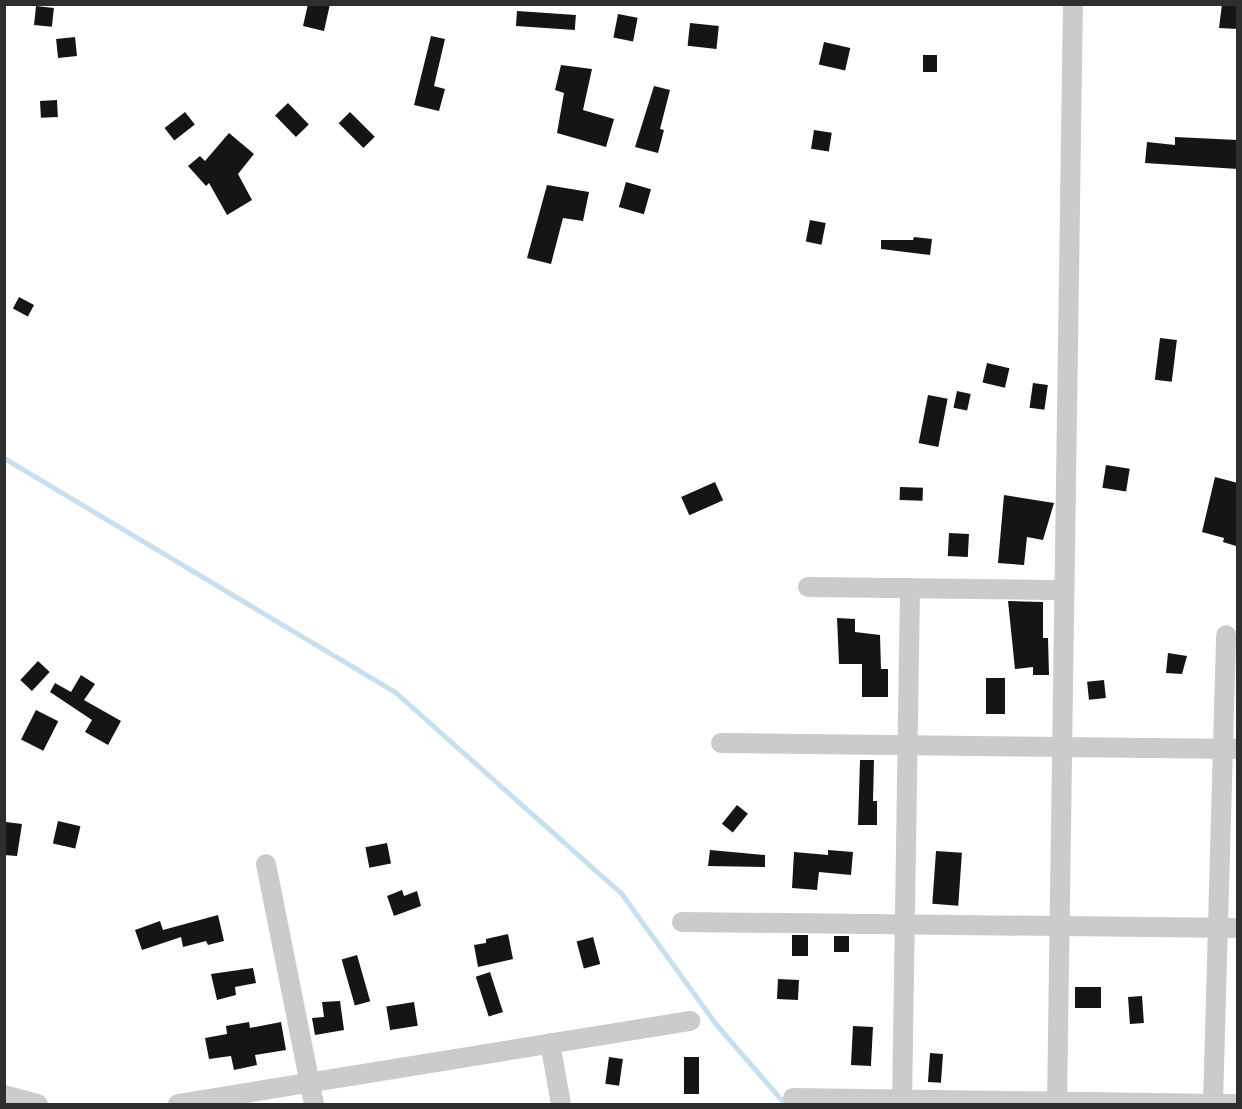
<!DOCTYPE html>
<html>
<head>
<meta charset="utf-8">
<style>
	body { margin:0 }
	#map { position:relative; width:1242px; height:1109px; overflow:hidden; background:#fff; font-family:Raleway,sans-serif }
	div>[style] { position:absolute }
	.stream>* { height:5px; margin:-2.5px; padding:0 2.5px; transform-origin:2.5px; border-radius:2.5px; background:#c7e0ed }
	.building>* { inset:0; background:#151515; transform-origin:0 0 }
	.minor>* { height:20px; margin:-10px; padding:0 10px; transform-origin:10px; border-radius:10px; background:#cbcbcb }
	span { translate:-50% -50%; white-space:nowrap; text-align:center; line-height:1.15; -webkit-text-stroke:6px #fff; paint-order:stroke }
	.frame { position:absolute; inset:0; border:6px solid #2e2e2e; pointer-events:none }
</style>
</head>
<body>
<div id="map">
	<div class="stream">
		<div style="left:4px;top:458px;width:454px;rotate:30.9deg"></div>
		<div style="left:394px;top:691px;width:304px;rotate:41.7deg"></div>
		<div style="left:621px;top:893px;width:160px;rotate:54.1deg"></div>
		<div style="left:715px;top:1023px;width:107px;rotate:49.2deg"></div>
	</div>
	<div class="building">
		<div style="clip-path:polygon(308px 4px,330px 4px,324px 31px,303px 26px)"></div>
		<div style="clip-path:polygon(1222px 4px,1238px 4px,1238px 29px,1219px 28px)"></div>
		<div style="left:36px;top:6px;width:18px;height:19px;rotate:6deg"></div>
		<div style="left:517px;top:11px;width:59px;height:15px;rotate:4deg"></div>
		<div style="left:618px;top:14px;width:20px;height:24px;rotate:11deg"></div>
		<div style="left:690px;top:23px;width:29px;height:23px;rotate:6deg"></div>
		<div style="clip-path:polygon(431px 36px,445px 39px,434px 86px,445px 89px,439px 111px,414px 105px)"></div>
		<div style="left:75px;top:37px;width:19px;height:19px;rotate:84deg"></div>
		<div style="left:824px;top:42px;width:27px;height:23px;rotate:13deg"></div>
		<div style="left:923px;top:55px;width:14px;height:17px"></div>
		<div style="clip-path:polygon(561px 65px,592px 69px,583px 110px,614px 119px,606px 147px,557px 133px,564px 93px,555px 90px)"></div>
		<div style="clip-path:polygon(654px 86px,670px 90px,660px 129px,664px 130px,658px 153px,635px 147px)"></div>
		<div style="left:57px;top:100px;width:17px;height:17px;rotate:87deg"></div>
		<div style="left:288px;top:103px;width:30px;height:18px;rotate:46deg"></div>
		<div style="left:185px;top:112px;width:16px;height:26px;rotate:52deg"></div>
		<div style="left:350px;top:112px;width:35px;height:16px;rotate:45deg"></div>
		<div style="left:814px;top:130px;width:18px;height:19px;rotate:9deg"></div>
		<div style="clip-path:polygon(229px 133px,254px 154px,238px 174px,252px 200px,227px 215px,209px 183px,206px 186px,188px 166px,200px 156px,205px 161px)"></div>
		<div style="clip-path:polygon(1175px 137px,1238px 140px,1238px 169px,1145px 163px,1147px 142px,1175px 145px)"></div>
		<div style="left:626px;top:182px;width:26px;height:26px;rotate:16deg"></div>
		<div style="clip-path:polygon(547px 185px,589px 192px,583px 221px,563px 218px,551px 264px,527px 258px)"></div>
		<div style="left:810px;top:220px;width:16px;height:22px;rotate:11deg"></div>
		<div style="clip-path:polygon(914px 237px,932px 239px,930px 255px,881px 249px,881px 240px,913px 240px)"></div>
		<div style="left:19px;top:297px;width:17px;height:13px;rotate:28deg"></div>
		<div style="left:1160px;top:338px;width:17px;height:42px;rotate:7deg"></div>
		<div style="left:987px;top:363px;width:23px;height:20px;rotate:13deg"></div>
		<div style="left:1033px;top:383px;width:15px;height:25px;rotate:8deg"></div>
		<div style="left:957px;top:391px;width:14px;height:17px;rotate:12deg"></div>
		<div style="left:928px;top:395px;width:20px;height:49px;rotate:11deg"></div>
		<div style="left:1106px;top:465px;width:24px;height:23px;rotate:9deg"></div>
		<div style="clip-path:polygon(1215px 477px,1238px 483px,1236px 546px,1223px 542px,1224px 538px,1202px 532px)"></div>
		<div style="left:715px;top:482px;width:20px;height:37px;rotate:66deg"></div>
		<div style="left:900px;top:487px;width:23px;height:13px;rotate:2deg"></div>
		<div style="clip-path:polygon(1004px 495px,1054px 503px,1043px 540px,1027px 537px,1024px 565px,998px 563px)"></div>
		<div style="left:949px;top:533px;width:20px;height:23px;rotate:3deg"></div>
		<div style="clip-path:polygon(1008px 601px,1043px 602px,1043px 638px,1048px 638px,1049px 675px,1033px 675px,1033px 667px,1015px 669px)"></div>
		<div style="clip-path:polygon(837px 618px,855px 619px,855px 632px,880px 635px,881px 669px,888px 669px,888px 697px,862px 697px,862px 664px,839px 664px)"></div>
		<div style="clip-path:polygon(1168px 653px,1187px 656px,1182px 674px,1166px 673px)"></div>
		<div style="left:38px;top:661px;width:16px;height:26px;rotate:43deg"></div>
		<div style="clip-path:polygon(81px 675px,95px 684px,84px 700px,121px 721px,108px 745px,85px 732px,92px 720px,50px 692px,55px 683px,71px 692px)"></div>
		<div style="left:986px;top:678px;width:19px;height:36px"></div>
		<div style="left:1104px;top:680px;width:18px;height:17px;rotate:84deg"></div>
		<div style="left:36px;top:710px;width:25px;height:33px;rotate:27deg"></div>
		<div style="clip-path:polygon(860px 760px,874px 760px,873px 801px,877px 801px,877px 825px,858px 825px)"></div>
		<div style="left:737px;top:805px;width:14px;height:24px;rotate:39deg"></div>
		<div style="left:58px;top:821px;width:23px;height:23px;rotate:13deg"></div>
		<div style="clip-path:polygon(6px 822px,22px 824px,17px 856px,4px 855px)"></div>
		<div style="left:387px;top:843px;width:21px;height:22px;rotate:79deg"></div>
		<div style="clip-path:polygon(710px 850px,765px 855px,765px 867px,708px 866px)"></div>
		<div style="clip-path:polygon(828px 850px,853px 852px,851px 875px,819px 872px,817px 890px,792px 888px,794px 852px,828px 855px)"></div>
		<div style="left:936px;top:851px;width:26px;height:53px;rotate:4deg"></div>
		<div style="clip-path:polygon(402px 890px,404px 896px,417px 891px,421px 906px,394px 916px,387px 896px)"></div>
		<div style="clip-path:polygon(218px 915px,224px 941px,208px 945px,206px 941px,183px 947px,181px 937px,142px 950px,135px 930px,160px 921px,163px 930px)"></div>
		<div style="clip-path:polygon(508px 934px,513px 959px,478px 967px,474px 945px,486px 943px,486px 939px)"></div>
		<div style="left:792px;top:935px;width:16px;height:21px"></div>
		<div style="left:834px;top:936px;width:15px;height:16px"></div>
		<div style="left:593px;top:937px;width:28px;height:17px;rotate:75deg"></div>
		<div style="left:357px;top:955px;width:48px;height:16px;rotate:74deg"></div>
		<div style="clip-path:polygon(253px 968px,256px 983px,235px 987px,236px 995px,217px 1000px,211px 974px)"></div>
		<div style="left:490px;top:972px;width:42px;height:15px;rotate:72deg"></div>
		<div style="left:778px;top:979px;width:21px;height:20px;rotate:3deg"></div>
		<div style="left:1101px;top:987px;width:21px;height:26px;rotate:90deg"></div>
		<div style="left:1142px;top:996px;width:27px;height:14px;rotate:86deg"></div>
		<div style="clip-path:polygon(340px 1001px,344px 1030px,315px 1035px,312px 1018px,324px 1017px,322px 1002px)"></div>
		<div style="left:414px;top:1002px;width:24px;height:28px;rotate:81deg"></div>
		<div style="clip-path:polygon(249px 1022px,250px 1028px,281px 1022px,286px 1050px,255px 1055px,257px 1065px,234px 1070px,231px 1056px,209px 1059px,205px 1038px,227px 1034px,226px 1026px)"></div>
		<div style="left:853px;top:1026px;width:20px;height:39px;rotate:3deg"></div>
		<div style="left:930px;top:1053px;width:13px;height:29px;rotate:4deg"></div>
		<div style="left:609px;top:1057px;width:14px;height:27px;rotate:8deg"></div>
		<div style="left:684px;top:1057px;width:15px;height:37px"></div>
	</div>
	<div class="minor">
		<div style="left:808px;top:587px;width:256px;rotate:0.7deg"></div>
		<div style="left:721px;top:743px;width:517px;rotate:0.66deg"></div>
		<div style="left:266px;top:864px;width:245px;rotate:78.7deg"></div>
		<div style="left:682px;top:922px;width:556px;rotate:0.62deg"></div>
		<div style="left:550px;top:1043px;width:62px;rotate:79.8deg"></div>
		<div style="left:4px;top:1095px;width:35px;rotate:15deg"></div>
		<div style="left:793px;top:1098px;width:445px;rotate:0.8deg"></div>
		<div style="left:178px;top:1104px;width:519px;rotate:-9.21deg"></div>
		<div style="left:902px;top:1104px;width:516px;rotate:-89.11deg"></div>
		<div style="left:1057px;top:1104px;width:1100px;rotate:-89.17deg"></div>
		<div style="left:1213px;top:1104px;width:469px;rotate:-88.4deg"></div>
	</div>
	<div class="frame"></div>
</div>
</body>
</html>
